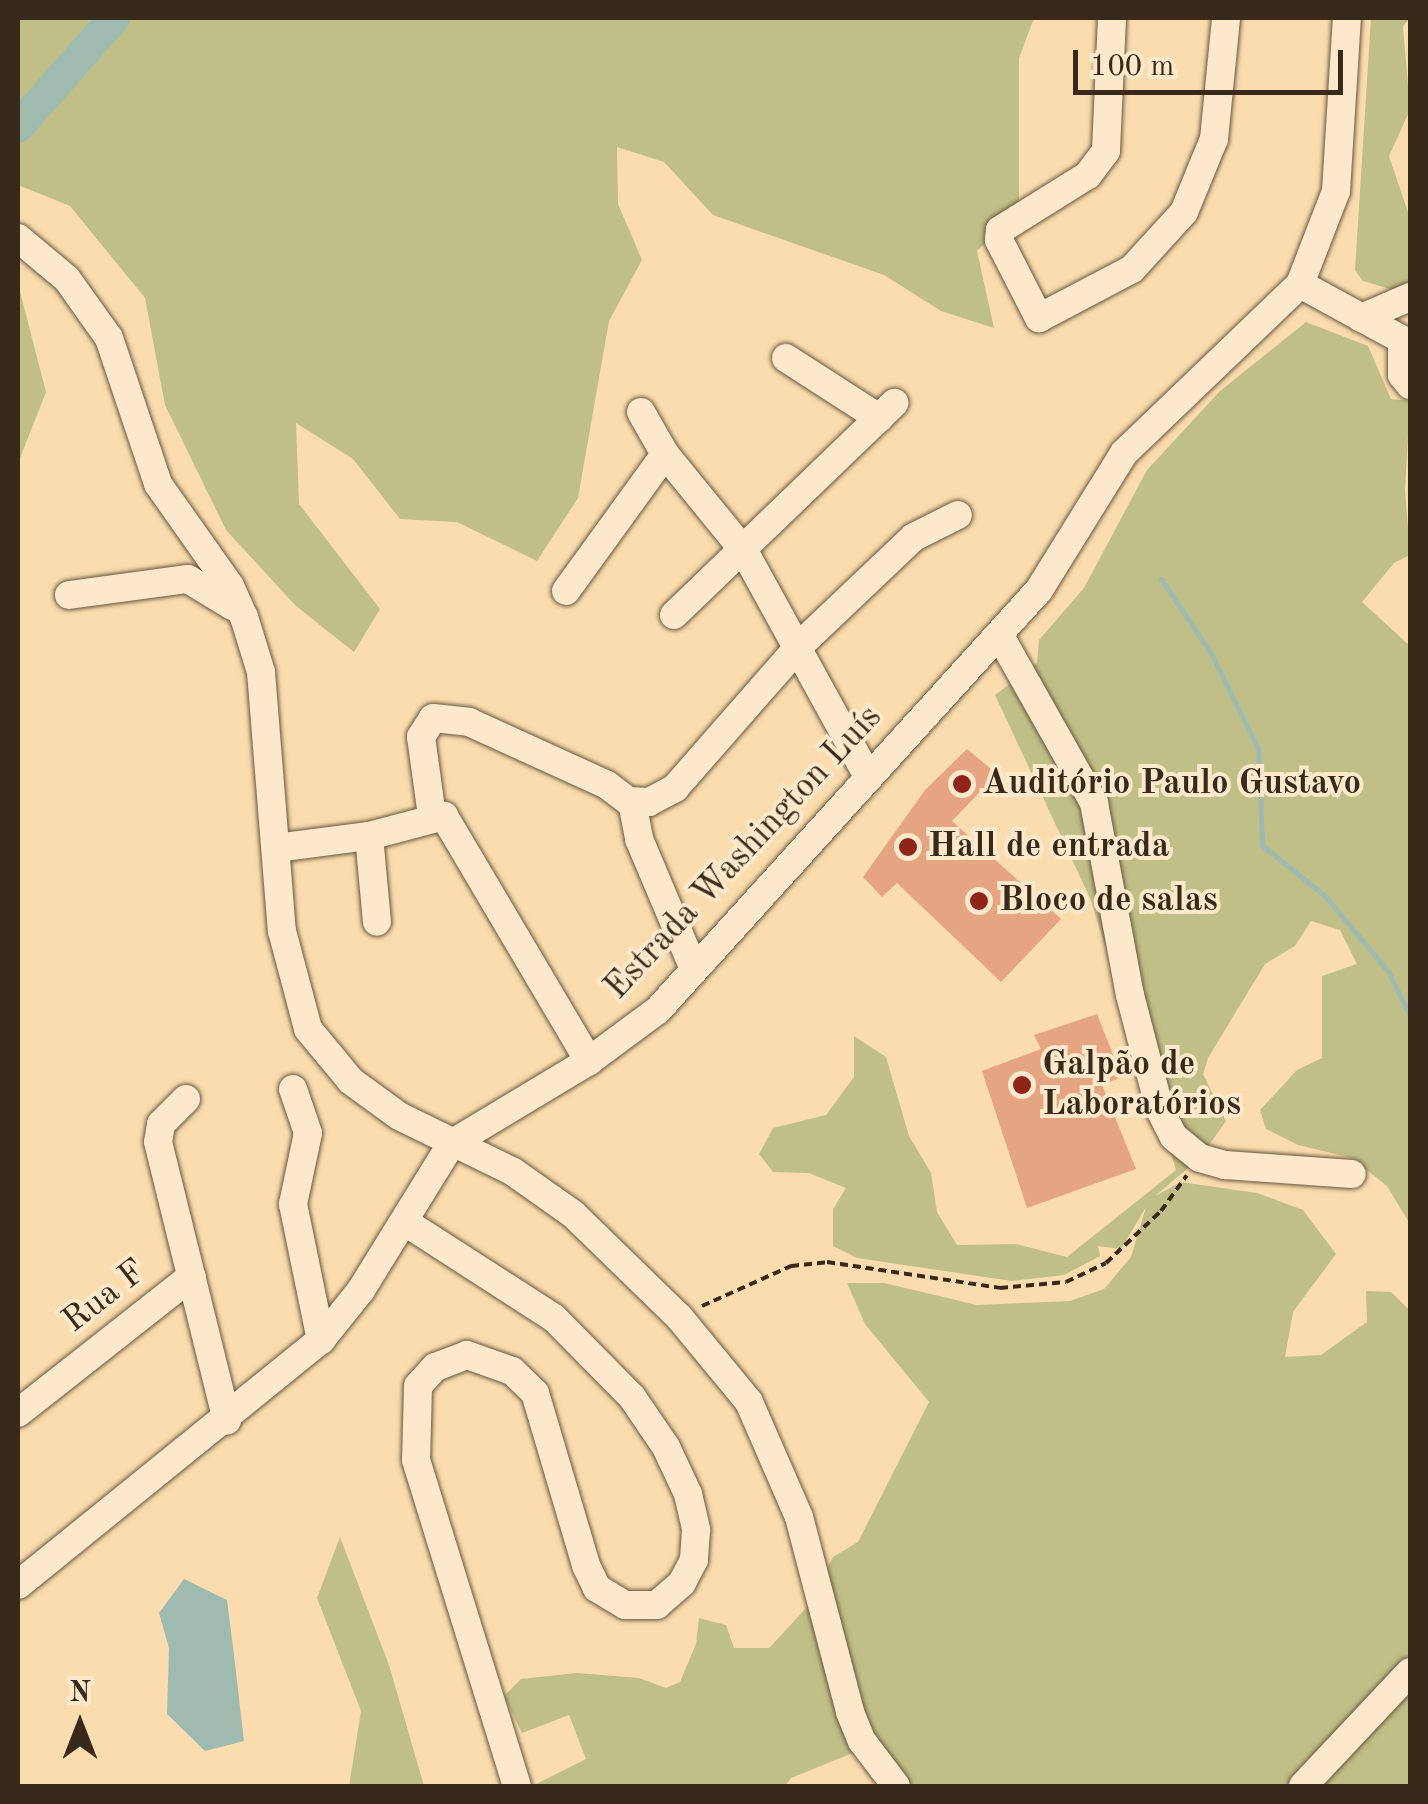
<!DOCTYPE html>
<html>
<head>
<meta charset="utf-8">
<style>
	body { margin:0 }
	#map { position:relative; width:1428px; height:1804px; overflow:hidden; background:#fadcae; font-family:"Old Standard TT",serif }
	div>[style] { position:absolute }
	.green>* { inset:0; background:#c1bf88 }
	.water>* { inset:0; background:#9fbbaf }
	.stream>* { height:5px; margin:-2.5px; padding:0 2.5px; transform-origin:2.5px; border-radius:2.5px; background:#9fbbaf }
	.river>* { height:32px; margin:-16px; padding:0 16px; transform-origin:16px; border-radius:16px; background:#9fbbaf }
	.building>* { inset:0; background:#e5a583 }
	.path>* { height:4px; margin-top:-2px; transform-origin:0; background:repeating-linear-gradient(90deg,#38291a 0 8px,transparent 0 13px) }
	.roads { filter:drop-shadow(0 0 2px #68563f) drop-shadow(0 0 2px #68563f) }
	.minor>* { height:28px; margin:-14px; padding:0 14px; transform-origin:14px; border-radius:14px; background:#fce8ca }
	.dots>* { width:28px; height:28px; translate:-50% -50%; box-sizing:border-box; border:5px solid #fce8ca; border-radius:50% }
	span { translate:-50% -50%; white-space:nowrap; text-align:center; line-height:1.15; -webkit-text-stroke:8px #fce8ca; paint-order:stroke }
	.poi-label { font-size:35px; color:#38291a; font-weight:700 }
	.left { translate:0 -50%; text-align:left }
	.street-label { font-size:35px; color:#38291a }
	.frame { position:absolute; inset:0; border:20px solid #38291a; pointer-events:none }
	.north { position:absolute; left:30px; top:1674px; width:100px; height:100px; -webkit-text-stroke:8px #fce8ca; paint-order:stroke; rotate:0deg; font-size:28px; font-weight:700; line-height:40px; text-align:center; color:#38291a }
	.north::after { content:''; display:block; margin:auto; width:35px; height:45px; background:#38291a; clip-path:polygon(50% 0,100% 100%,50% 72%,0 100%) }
	.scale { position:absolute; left:1073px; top:50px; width:270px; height:45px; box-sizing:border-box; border:5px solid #38291a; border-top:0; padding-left:12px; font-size:30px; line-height:35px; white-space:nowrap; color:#38291a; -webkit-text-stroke:8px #fce8ca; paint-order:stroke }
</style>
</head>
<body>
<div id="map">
	<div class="green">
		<div style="clip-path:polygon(18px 18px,1034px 18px,1019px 58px,1019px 210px,977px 251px,994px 328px,941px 311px,884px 275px,713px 215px,664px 162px,617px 147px,618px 204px,642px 260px,609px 321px,578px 498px,537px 561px,457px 522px,400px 519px,353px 459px,296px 423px,299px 504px,380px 609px,354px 652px,296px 606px,226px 530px,165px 405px,145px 298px,70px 206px,18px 185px)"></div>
		<div style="clip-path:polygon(1371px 18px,1410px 18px,1403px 26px,1410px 110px,1389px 156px,1410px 218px,1410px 295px,1363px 281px,1355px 270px)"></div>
		<div style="clip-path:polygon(18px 284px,46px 392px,18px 463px)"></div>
		<div style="clip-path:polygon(1306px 322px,1368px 346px,1391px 399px,1410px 401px,1405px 490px,1410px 555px,1394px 563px,1362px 602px,1410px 646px,1410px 1224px,1387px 1186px,1352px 1158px,1298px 1145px,1266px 1129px,1260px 1110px,1297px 1070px,1322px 1058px,1322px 976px,1357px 964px,1340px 930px,1311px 921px,1295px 946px,1265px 964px,1208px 1058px,1203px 1074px,1226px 1121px,1200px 1158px,1155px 1196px,1181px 1182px,1257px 1193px,1303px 1210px,1336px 1254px,1293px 1312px,1285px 1357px,1321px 1355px,1367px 1322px,1366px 1291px,1391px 1292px,1410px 1311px,1410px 1786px,880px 1786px,855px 1752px,791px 1778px,785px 1786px,532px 1786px,586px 1759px,569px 1715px,522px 1733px,504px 1696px,521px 1679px,577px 1673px,639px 1678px,666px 1688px,680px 1682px,696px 1644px,699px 1618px,726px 1625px,734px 1648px,769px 1648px,809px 1605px,833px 1557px,858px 1542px,929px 1402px,865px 1324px,847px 1283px,884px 1283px,977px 1305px,1070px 1301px,1104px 1289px,1131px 1257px,1146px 1207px,1121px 1249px,1098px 1246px,1100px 1256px,1064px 1275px,1012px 1281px,857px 1258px,833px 1246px,833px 1209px,846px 1188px,809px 1173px,773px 1172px,759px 1154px,773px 1128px,826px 1115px,854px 1077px,854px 1036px,886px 1057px,909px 1136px,931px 1173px,937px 1212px,957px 1245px,1016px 1244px,1067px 1257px,1176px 1170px,1090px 898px,995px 695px,1037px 663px,1039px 640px,1084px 588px,1147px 470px,1220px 391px)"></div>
		<div style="clip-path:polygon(340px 1537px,389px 1665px,424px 1786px,349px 1786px,361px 1711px,317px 1598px)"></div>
	</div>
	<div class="water">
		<div style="clip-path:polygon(184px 1579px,227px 1600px,233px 1647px,244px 1741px,205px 1751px,167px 1714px,169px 1648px,159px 1613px)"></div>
	</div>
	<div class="stream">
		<div style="left:1161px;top:579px;width:92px;rotate:56.1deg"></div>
		<div style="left:1212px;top:655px;width:104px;rotate:63.7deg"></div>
		<div style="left:1258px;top:748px;width:97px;rotate:87.6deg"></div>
		<div style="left:1262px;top:845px;width:81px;rotate:39deg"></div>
		<div style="left:1325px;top:896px;width:98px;rotate:50deg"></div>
		<div style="left:1388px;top:971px;width:50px;rotate:63.9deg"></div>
	</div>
	<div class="river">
		<div style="left:18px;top:127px;width:145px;rotate:-48.6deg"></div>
	</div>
	<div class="building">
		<div style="clip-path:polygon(967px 749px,997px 774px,952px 821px,1061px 919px,1001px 982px,897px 883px,882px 897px,863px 877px,925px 790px)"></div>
		<div style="clip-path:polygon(1097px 1014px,1122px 1077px,1102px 1085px,1136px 1169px,1027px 1208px,982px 1071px,1041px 1049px,1034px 1035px)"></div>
	</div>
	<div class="path">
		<div style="left:702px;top:1306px;width:98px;rotate:-24.2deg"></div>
		<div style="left:791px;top:1266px;width:36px;rotate:-6deg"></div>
		<div style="left:827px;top:1262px;width:175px;rotate:8.5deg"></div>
		<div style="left:1000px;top:1288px;width:66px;rotate:-5.2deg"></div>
		<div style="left:1066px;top:1282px;width:44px;rotate:-25.4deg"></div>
		<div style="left:1106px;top:1263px;width:76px;rotate:-43.4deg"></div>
		<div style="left:1161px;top:1211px;width:44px;rotate:-54.2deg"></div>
	</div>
	<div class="roads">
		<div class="minor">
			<div style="left:1112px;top:18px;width:133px;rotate:92.6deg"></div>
			<div style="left:1106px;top:151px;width:30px;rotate:127deg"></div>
			<div style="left:1088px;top:175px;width:104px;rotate:148deg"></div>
			<div style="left:1000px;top:230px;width:10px;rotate:96deg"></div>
			<div style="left:999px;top:240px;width:88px;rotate:62.9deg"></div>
			<div style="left:1039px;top:318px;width:105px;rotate:-27.8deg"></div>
			<div style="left:1132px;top:269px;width:77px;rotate:-47.6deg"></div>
			<div style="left:1184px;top:212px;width:79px;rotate:-67.7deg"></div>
			<div style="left:1214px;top:139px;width:122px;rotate:-84.3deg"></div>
			<div style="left:18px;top:238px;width:64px;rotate:39.9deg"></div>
			<div style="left:67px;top:279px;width:72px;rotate:54.6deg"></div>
			<div style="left:109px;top:338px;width:154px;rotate:71.4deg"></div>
			<div style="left:158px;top:484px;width:125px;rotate:54.8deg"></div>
			<div style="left:230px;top:586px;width:34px;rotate:66deg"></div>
			<div style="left:244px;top:617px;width:58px;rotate:72.8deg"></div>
			<div style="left:261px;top:672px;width:260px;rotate:85.4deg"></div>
			<div style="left:282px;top:931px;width:101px;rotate:75.1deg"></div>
			<div style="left:308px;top:1029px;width:67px;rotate:50.4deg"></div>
			<div style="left:351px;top:1081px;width:59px;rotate:36.1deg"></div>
			<div style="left:399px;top:1116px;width:126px;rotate:26deg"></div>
			<div style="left:512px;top:1171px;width:75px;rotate:35.2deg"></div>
			<div style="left:573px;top:1214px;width:148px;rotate:44.2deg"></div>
			<div style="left:679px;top:1317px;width:110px;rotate:50.5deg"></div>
			<div style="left:749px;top:1402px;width:125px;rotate:66.5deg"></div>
			<div style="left:799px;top:1517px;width:202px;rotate:75.3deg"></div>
			<div style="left:850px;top:1712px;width:31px;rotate:68deg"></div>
			<div style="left:862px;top:1741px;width:56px;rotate:52.9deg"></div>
			<div style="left:1300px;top:284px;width:125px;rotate:28.6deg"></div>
			<div style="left:1361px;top:318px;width:53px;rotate:-23.2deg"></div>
			<div style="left:1402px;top:342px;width:33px;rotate:90deg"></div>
			<div style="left:1402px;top:375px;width:13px;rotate:51deg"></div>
			<div style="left:786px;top:358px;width:111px;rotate:32.8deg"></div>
			<div style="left:641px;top:412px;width:48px;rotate:60.3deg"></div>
			<div style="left:665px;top:454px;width:125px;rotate:50.8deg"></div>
			<div style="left:744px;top:551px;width:258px;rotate:61.2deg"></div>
			<div style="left:566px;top:591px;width:169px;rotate:-54.1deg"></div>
			<div style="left:69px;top:595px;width:120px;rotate:-7.7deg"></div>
			<div style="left:188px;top:579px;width:52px;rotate:31.5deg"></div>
			<div style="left:674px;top:615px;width:306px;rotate:-43.9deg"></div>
			<div style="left:1000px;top:636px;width:192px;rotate:60.6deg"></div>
			<div style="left:1094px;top:803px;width:195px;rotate:79.4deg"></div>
			<div style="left:1130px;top:995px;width:119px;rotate:75.4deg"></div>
			<div style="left:1160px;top:1110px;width:30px;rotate:63deg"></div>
			<div style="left:1174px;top:1137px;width:33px;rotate:39deg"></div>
			<div style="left:1200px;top:1158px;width:26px;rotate:16deg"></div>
			<div style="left:1225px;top:1165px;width:127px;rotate:4.1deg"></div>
			<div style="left:632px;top:802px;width:38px;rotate:79deg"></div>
			<div style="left:639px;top:839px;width:141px;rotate:67.1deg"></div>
			<div style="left:432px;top:816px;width:80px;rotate:-97.9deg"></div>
			<div style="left:421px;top:737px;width:22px;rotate:-58deg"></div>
			<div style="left:433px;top:718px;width:36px;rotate:6deg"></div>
			<div style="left:469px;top:722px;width:152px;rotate:24.5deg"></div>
			<div style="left:607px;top:785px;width:26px;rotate:37deg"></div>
			<div style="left:628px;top:801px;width:21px;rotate:3deg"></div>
			<div style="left:649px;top:802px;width:30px;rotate:-28deg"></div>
			<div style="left:675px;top:788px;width:190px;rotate:-48.8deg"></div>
			<div style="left:800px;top:645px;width:157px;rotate:-43.5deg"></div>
			<div style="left:914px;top:537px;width:49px;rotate:-26.6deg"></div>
			<div style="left:369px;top:836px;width:78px;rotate:-14.9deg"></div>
			<div style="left:444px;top:816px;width:285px;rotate:59.4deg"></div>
			<div style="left:276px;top:848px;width:94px;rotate:-7.4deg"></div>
			<div style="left:369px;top:836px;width:86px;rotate:84.7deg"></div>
			<div style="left:293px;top:1089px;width:46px;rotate:71.2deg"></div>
			<div style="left:308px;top:1133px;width:73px;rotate:101.9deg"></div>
			<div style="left:293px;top:1204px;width:139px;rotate:78.4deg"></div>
			<div style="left:186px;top:1099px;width:35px;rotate:135deg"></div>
			<div style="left:161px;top:1124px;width:18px;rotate:99deg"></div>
			<div style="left:158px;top:1142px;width:287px;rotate:76.1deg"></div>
			<div style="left:405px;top:1222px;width:177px;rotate:32.8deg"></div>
			<div style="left:554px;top:1318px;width:111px;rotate:45.4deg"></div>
			<div style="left:632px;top:1397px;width:60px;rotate:55.8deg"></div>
			<div style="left:666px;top:1447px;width:52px;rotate:64.9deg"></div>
			<div style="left:688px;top:1494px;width:37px;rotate:77deg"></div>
			<div style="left:696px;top:1530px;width:30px;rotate:94deg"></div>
			<div style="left:694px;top:1560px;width:26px;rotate:118deg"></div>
			<div style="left:682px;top:1583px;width:33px;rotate:139deg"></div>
			<div style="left:657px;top:1605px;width:32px;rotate:180deg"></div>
			<div style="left:625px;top:1605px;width:33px;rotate:-149deg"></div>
			<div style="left:597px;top:1588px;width:25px;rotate:-116deg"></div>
			<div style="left:586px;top:1565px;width:179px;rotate:-106.5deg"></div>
			<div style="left:535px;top:1393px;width:32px;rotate:-136deg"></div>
			<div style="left:512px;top:1371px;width:48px;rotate:-160.4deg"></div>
			<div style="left:467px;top:1355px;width:34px;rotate:159deg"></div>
			<div style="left:435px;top:1367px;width:25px;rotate:132deg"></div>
			<div style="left:418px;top:1386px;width:74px;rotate:91.5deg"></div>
			<div style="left:416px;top:1460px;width:341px;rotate:72.8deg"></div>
			<div style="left:18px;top:1413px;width:221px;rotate:-38.2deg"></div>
			<div style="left:18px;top:1585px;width:390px;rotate:-39deg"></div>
			<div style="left:321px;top:1340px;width:64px;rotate:-51.3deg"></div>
			<div style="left:361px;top:1290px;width:172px;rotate:-58.3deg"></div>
			<div style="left:451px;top:1144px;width:161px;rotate:-31deg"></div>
			<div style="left:589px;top:1061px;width:86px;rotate:-36.5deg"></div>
			<div style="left:658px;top:1010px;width:567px;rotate:-47.79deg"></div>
			<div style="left:1039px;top:590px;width:161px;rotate:-58.2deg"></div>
			<div style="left:1124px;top:453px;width:244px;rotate:-43.8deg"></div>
			<div style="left:1300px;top:284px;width:100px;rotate:-68.8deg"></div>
			<div style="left:1336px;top:191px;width:173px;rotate:-86.4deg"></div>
			<div style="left:1303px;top:1786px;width:156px;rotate:-46.8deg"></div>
		</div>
	</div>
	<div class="dots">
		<div style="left:962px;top:784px;background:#8f2418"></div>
		<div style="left:908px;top:847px;background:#8f2418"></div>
		<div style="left:979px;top:901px;background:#8f2418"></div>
		<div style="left:1022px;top:1085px;background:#8f2418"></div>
	</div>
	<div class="poi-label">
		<span class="left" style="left:982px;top:784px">Auditório Paulo Gustavo</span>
		<span class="left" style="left:928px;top:847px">Hall de entrada</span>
		<span class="left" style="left:999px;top:901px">Bloco de salas</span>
		<span class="left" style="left:1042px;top:1085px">Galpão de<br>Laboratórios</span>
	</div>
	<div class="street-label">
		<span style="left:744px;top:853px;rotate:-47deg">Estrada Washington Luís</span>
		<span style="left:105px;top:1297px;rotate:-38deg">Rua F</span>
	</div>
	<div class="frame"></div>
	<div class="north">N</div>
	<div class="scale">100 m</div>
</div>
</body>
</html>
